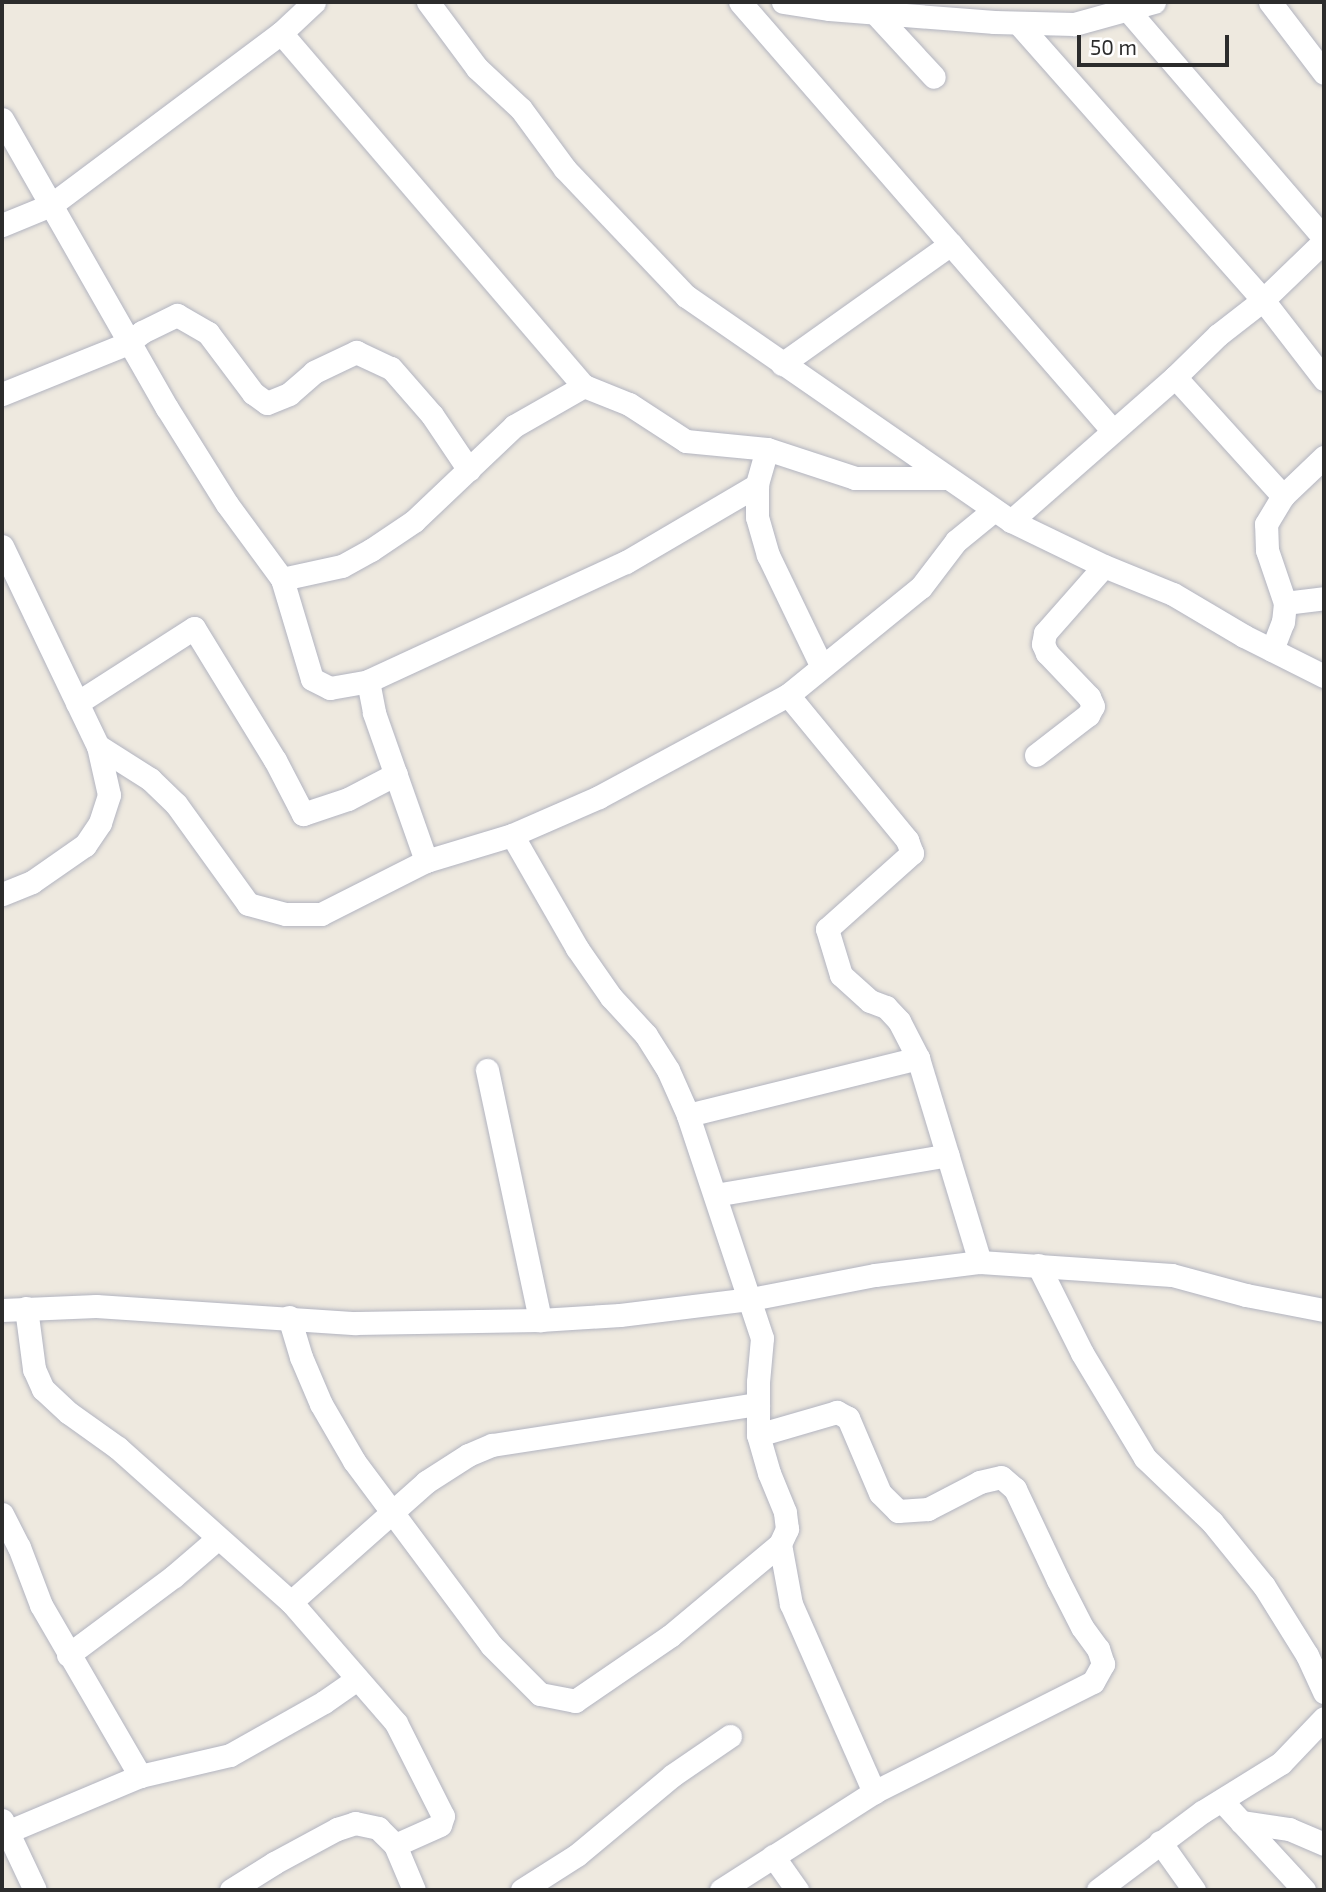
<!DOCTYPE html>
<html>
<head>
<meta charset="utf-8">
<style>
	body { margin:0 }
	#map { position:relative; width:1326px; height:1892px; overflow:hidden; background:#eee9df; font-family:"Exo 2",sans-serif }
	div>[style] { position:absolute }
	.roads { filter:drop-shadow(0 0 2px #b2b4c0) drop-shadow(0 0 2px #b2b4c0) }
	.minor>* { height:23px; margin:-11.5px; padding:0 11.5px; transform-origin:11.5px; border-radius:11.5px; background:#fff }
	span { translate:-50% -50%; white-space:nowrap; text-align:center; line-height:1.15; -webkit-text-stroke:5px #fff; paint-order:stroke }
	.frame { position:absolute; inset:0; border:4px solid #2c2c2c; pointer-events:none }
	.scale { position:absolute; left:1077px; top:35px; width:152px; height:32px; box-sizing:border-box; border:4px solid #2c2c2c; border-top:0; padding-left:9px; font-size:21px; line-height:24px; white-space:nowrap; color:#2c2c2c; -webkit-text-stroke:5px #fff; paint-order:stroke }
</style>
</head>
<body>
<div id="map">
	<div class="roads">
		<div class="minor">
			<div style="left:428px;top:2px;width:82px;rotate:53.4deg"></div>
			<div style="left:477px;top:68px;width:60px;rotate:43deg"></div>
			<div style="left:521px;top:109px;width:74px;rotate:53.7deg"></div>
			<div style="left:565px;top:169px;width:175px;rotate:46.4deg"></div>
			<div style="left:686px;top:296px;width:395px;rotate:34.7deg"></div>
			<div style="left:1011px;top:521px;width:103px;rotate:25.8deg"></div>
			<div style="left:1104px;top:566px;width:74px;rotate:22.1deg"></div>
			<div style="left:1173px;top:594px;width:82px;rotate:30.6deg"></div>
			<div style="left:1244px;top:636px;width:89px;rotate:26.6deg"></div>
			<div style="left:740px;top:2px;width:568px;rotate:48.99deg"></div>
			<div style="left:783px;top:2px;width:47px;rotate:8.7deg"></div>
			<div style="left:829px;top:9px;width:166px;rotate:4.5deg"></div>
			<div style="left:994px;top:22px;width:80px;rotate:1.4deg"></div>
			<div style="left:1074px;top:24px;width:83px;rotate:-15.4deg"></div>
			<div style="left:1270px;top:2px;width:89px;rotate:52.7deg"></div>
			<div style="left:1127px;top:9px;width:302px;rotate:49.3deg"></div>
			<div style="left:874px;top:12px;width:88px;rotate:47.3deg"></div>
			<div style="left:1018px;top:23px;width:370px;rotate:48.5deg"></div>
			<div style="left:1263px;top:300px;width:100px;rotate:52.3deg"></div>
			<div style="left:281px;top:33px;width:465px;rotate:49.4deg"></div>
			<div style="left:584px;top:386px;width:48px;rotate:21.8deg"></div>
			<div style="left:629px;top:404px;width:68px;rotate:33deg"></div>
			<div style="left:686px;top:441px;width:81px;rotate:5.6deg"></div>
			<div style="left:767px;top:449px;width:93px;rotate:18.2deg"></div>
			<div style="left:855px;top:478px;width:91px"></div>
			<div style="left:2px;top:119px;width:333px;rotate:60.3deg"></div>
			<div style="left:167px;top:408px;width:113px;rotate:58deg"></div>
			<div style="left:227px;top:504px;width:93px;rotate:53.7deg"></div>
			<div style="left:282px;top:579px;width:104px;rotate:73.3deg"></div>
			<div style="left:312px;top:679px;width:20px;rotate:27deg"></div>
			<div style="left:330px;top:688px;width:39px;rotate:-10deg"></div>
			<div style="left:368px;top:681px;width:33px;rotate:79deg"></div>
			<div style="left:374px;top:713px;width:157px;rotate:70.6deg"></div>
			<div style="left:2px;top:225px;width:53px;rotate:-22.2deg"></div>
			<div style="left:51px;top:205px;width:287px;rotate:-36.8deg"></div>
			<div style="left:281px;top:33px;width:45px;rotate:-43.2deg"></div>
			<div style="left:782px;top:364px;width:207px;rotate:-35.4deg"></div>
			<div style="left:1175px;top:377px;width:161px;rotate:47.8deg"></div>
			<div style="left:2px;top:394px;width:136px;rotate:-22deg"></div>
			<div style="left:128px;top:343px;width:18px;rotate:-38deg"></div>
			<div style="left:142px;top:332px;width:39px;rotate:-26deg"></div>
			<div style="left:177px;top:315px;width:36px;rotate:30deg"></div>
			<div style="left:208px;top:333px;width:75px;rotate:53.1deg"></div>
			<div style="left:253px;top:393px;width:17px;rotate:36deg"></div>
			<div style="left:267px;top:403px;width:24px;rotate:-22deg"></div>
			<div style="left:289px;top:394px;width:33px;rotate:-41deg"></div>
			<div style="left:314px;top:372px;width:47px;rotate:-25.5deg"></div>
			<div style="left:356px;top:352px;width:38px;rotate:25deg"></div>
			<div style="left:391px;top:368px;width:62px;rotate:48.9deg"></div>
			<div style="left:432px;top:415px;width:66px;rotate:56.1deg"></div>
			<div style="left:767px;top:449px;width:37px;rotate:106deg"></div>
			<div style="left:757px;top:485px;width:32px;rotate:90deg"></div>
			<div style="left:757px;top:517px;width:40px;rotate:74deg"></div>
			<div style="left:768px;top:555px;width:124px;rotate:64.3deg"></div>
			<div style="left:1011px;top:521px;width:218px;rotate:-41.3deg"></div>
			<div style="left:1175px;top:377px;width:60px;rotate:-44.3deg"></div>
			<div style="left:1218px;top:335px;width:57px;rotate:-37.9deg"></div>
			<div style="left:1263px;top:300px;width:85px;rotate:-44deg"></div>
			<div style="left:2px;top:546px;width:222px;rotate:64.4deg"></div>
			<div style="left:98px;top:746px;width:50px;rotate:77.3deg"></div>
			<div style="left:109px;top:795px;width:29px;rotate:108deg"></div>
			<div style="left:100px;top:823px;width:27px;rotate:124deg"></div>
			<div style="left:85px;top:845px;width:65px;rotate:145.1deg"></div>
			<div style="left:32px;top:882px;width:32px;rotate:158deg"></div>
			<div style="left:282px;top:579px;width:61px;rotate:-12.2deg"></div>
			<div style="left:342px;top:566px;width:33px;rotate:-29deg"></div>
			<div style="left:371px;top:550px;width:52px;rotate:-34deg"></div>
			<div style="left:414px;top:521px;width:138px;rotate:-43.5deg"></div>
			<div style="left:514px;top:426px;width:81px;rotate:-29.7deg"></div>
			<div style="left:1285px;top:603px;width:39px;rotate:-7deg"></div>
			<div style="left:1272px;top:650px;width:30px;rotate:-69deg"></div>
			<div style="left:1283px;top:622px;width:19px;rotate:-84deg"></div>
			<div style="left:1285px;top:603px;width:56px;rotate:-108.8deg"></div>
			<div style="left:1267px;top:550px;width:26px;rotate:-92deg"></div>
			<div style="left:1266px;top:524px;width:33px;rotate:-59deg"></div>
			<div style="left:1283px;top:496px;width:57px;rotate:-43.6deg"></div>
			<div style="left:368px;top:681px;width:284px;rotate:-24.8deg"></div>
			<div style="left:626px;top:562px;width:152px;rotate:-30.4deg"></div>
			<div style="left:788px;top:695px;width:188px;rotate:50.6deg"></div>
			<div style="left:907px;top:840px;width:14px;rotate:69deg"></div>
			<div style="left:912px;top:853px;width:114px;rotate:138.2deg"></div>
			<div style="left:827px;top:929px;width:48px;rotate:73.1deg"></div>
			<div style="left:841px;top:975px;width:39px;rotate:42deg"></div>
			<div style="left:870px;top:1001px;width:17px;rotate:21deg"></div>
			<div style="left:886px;top:1007px;width:19px;rotate:47deg"></div>
			<div style="left:899px;top:1021px;width:42px;rotate:62.8deg"></div>
			<div style="left:918px;top:1058px;width:213px;rotate:73.1deg"></div>
			<div style="left:77px;top:703px;width:139px;rotate:-32.7deg"></div>
			<div style="left:194px;top:628px;width:155px;rotate:58.5deg"></div>
			<div style="left:275px;top:760px;width:61px;rotate:62.6deg"></div>
			<div style="left:303px;top:814px;width:47px;rotate:-18.4deg"></div>
			<div style="left:348px;top:799px;width:54px;rotate:-27.5deg"></div>
			<div style="left:98px;top:746px;width:62px;rotate:32.4deg"></div>
			<div style="left:150px;top:779px;width:36px;rotate:44deg"></div>
			<div style="left:176px;top:804px;width:123px;rotate:54.2deg"></div>
			<div style="left:248px;top:904px;width:39px;rotate:15deg"></div>
			<div style="left:286px;top:914px;width:35px"></div>
			<div style="left:321px;top:914px;width:118px;rotate:-26.8deg"></div>
			<div style="left:426px;top:861px;width:90px;rotate:-16.8deg"></div>
			<div style="left:512px;top:835px;width:95px;rotate:-23.6deg"></div>
			<div style="left:599px;top:797px;width:215px;rotate:-28.4deg"></div>
			<div style="left:788px;top:695px;width:171px;rotate:-39.1deg"></div>
			<div style="left:921px;top:587px;width:58px;rotate:-52.7deg"></div>
			<div style="left:956px;top:541px;width:49px;rotate:-39.2deg"></div>
			<div style="left:1036px;top:755px;width:66px;rotate:-37.6deg"></div>
			<div style="left:1088px;top:715px;width:10px;rotate:-61deg"></div>
			<div style="left:1093px;top:706px;width:10px;rotate:-114deg"></div>
			<div style="left:1089px;top:697px;width:61px;rotate:-133.7deg"></div>
			<div style="left:1047px;top:653px;width:10px;rotate:-114deg"></div>
			<div style="left:1043px;top:644px;width:11px;rotate:-80deg"></div>
			<div style="left:1045px;top:633px;width:89px;rotate:-48.6deg"></div>
			<div style="left:487px;top:1070px;width:256px;rotate:78deg"></div>
			<div style="left:688px;top:1115px;width:237px;rotate:-13.9deg"></div>
			<div style="left:715px;top:1195px;width:236px;rotate:-9.7deg"></div>
			<div style="left:1038px;top:1265px;width:98px;rotate:63.4deg"></div>
			<div style="left:1082px;top:1353px;width:122px;rotate:59deg"></div>
			<div style="left:1145px;top:1458px;width:93px;rotate:43.7deg"></div>
			<div style="left:1212px;top:1522px;width:82px;rotate:50.9deg"></div>
			<div style="left:1264px;top:1586px;width:81px;rotate:58.1deg"></div>
			<div style="left:1307px;top:1655px;width:41px;rotate:65.3deg"></div>
			<div style="left:26px;top:1308px;width:62px;rotate:82.5deg"></div>
			<div style="left:34px;top:1369px;width:22px;rotate:66deg"></div>
			<div style="left:43px;top:1389px;width:35px;rotate:43deg"></div>
			<div style="left:69px;top:1413px;width:60px;rotate:35.5deg"></div>
			<div style="left:118px;top:1448px;width:232px;rotate:41.7deg"></div>
			<div style="left:291px;top:1602px;width:160px;rotate:49deg"></div>
			<div style="left:396px;top:1723px;width:104px;rotate:63.2deg"></div>
			<div style="left:443px;top:1816px;width:9px;rotate:108deg"></div>
			<div style="left:440px;top:1825px;width:49px;rotate:156deg"></div>
			<div style="left:395px;top:1845px;width:49px;rotate:67.1deg"></div>
			<div style="left:2px;top:1310px;width:94px;rotate:-2.4deg"></div>
			<div style="left:96px;top:1306px;width:260px;rotate:3.8deg"></div>
			<div style="left:355px;top:1323px;width:185px;rotate:-0.9deg"></div>
			<div style="left:540px;top:1320px;width:80px;rotate:-3.6deg"></div>
			<div style="left:620px;top:1315px;width:132px;rotate:-7deg"></div>
			<div style="left:751px;top:1299px;width:126px;rotate:-11deg"></div>
			<div style="left:875px;top:1275px;width:106px;rotate:-7.1deg"></div>
			<div style="left:980px;top:1262px;width:192px;rotate:3.9deg"></div>
			<div style="left:1172px;top:1275px;width:77px;rotate:15.1deg"></div>
			<div style="left:1246px;top:1295px;width:79px;rotate:10.9deg"></div>
			<div style="left:289px;top:1317px;width:42px;rotate:73.3deg"></div>
			<div style="left:301px;top:1357px;width:51px;rotate:66.9deg"></div>
			<div style="left:321px;top:1404px;width:66px;rotate:59.9deg"></div>
			<div style="left:354px;top:1461px;width:229px;rotate:53.3deg"></div>
			<div style="left:491px;top:1645px;width:69px;rotate:45deg"></div>
			<div style="left:540px;top:1694px;width:36px;rotate:11deg"></div>
			<div style="left:575px;top:1701px;width:115px;rotate:-34.4deg"></div>
			<div style="left:670px;top:1636px;width:143px;rotate:-39.9deg"></div>
			<div style="left:780px;top:1544px;width:17px;rotate:-65deg"></div>
			<div style="left:787px;top:1529px;width:17px;rotate:-97deg"></div>
			<div style="left:785px;top:1512px;width:42px;rotate:-112.3deg"></div>
			<div style="left:769px;top:1473px;width:40px;rotate:-106deg"></div>
			<div style="left:758px;top:1435px;width:53px;rotate:-90deg"></div>
			<div style="left:758px;top:1382px;width:44px;rotate:-84.8deg"></div>
			<div style="left:762px;top:1338px;width:235px;rotate:-108.4deg"></div>
			<div style="left:688px;top:1115px;width:49px;rotate:-114deg"></div>
			<div style="left:668px;top:1070px;width:41px;rotate:-122.2deg"></div>
			<div style="left:646px;top:1035px;width:52px;rotate:-132.6deg"></div>
			<div style="left:611px;top:997px;width:60px;rotate:-124.8deg"></div>
			<div style="left:577px;top:948px;width:130px;rotate:-119.9deg"></div>
			<div style="left:2px;top:1514px;width:37px;rotate:63deg"></div>
			<div style="left:19px;top:1547px;width:62px;rotate:69.2deg"></div>
			<div style="left:41px;top:1605px;width:198px;rotate:59.9deg"></div>
			<div style="left:780px;top:1544px;width:61px;rotate:79.6deg"></div>
			<div style="left:791px;top:1604px;width:206px;rotate:66.2deg"></div>
			<div style="left:291px;top:1602px;width:181px;rotate:-41.6deg"></div>
			<div style="left:426px;top:1482px;width:50px;rotate:-32.7deg"></div>
			<div style="left:468px;top:1455px;width:26px;rotate:-23deg"></div>
			<div style="left:492px;top:1445px;width:269px;rotate:-8.8deg"></div>
			<div style="left:68px;top:1655px;width:132px;rotate:-36.7deg"></div>
			<div style="left:174px;top:1576px;width:58px;rotate:-40.8deg"></div>
			<div style="left:1222px;top:1801px;width:121px;rotate:47.3deg"></div>
			<div style="left:2px;top:1820px;width:77px;rotate:64.8deg"></div>
			<div style="left:1241px;top:1822px;width:49px;rotate:8.3deg"></div>
			<div style="left:1289px;top:1829px;width:38px;rotate:23deg"></div>
			<div style="left:2px;top:1834px;width:150px;rotate:-22.8deg"></div>
			<div style="left:140px;top:1776px;width:92px;rotate:-13.1deg"></div>
			<div style="left:230px;top:1755px;width:108px;rotate:-29.4deg"></div>
			<div style="left:324px;top:1702px;width:40px;rotate:-34.9deg"></div>
			<div style="left:1160px;top:1842px;width:59px;rotate:54.7deg"></div>
			<div style="left:773px;top:1856px;width:42px;rotate:54.8deg"></div>
			<div style="left:231px;top:1890px;width:51px;rotate:-32.1deg"></div>
			<div style="left:274px;top:1863px;width:72px;rotate:-28.4deg"></div>
			<div style="left:337px;top:1829px;width:19px;rotate:-18deg"></div>
			<div style="left:355px;top:1823px;width:24px;rotate:12deg"></div>
			<div style="left:378px;top:1828px;width:24px;rotate:45deg"></div>
			<div style="left:522px;top:1890px;width:65px;rotate:-32.5deg"></div>
			<div style="left:577px;top:1855px;width:125px;rotate:-39.8deg"></div>
			<div style="left:673px;top:1775px;width:69px;rotate:-34.4deg"></div>
			<div style="left:721px;top:1890px;width:182px;rotate:-32.6deg"></div>
			<div style="left:874px;top:1792px;width:245px;rotate:-26.7deg"></div>
			<div style="left:1093px;top:1682px;width:21px;rotate:-61deg"></div>
			<div style="left:1103px;top:1664px;width:16px;rotate:-108deg"></div>
			<div style="left:1098px;top:1649px;width:27px;rotate:-126deg"></div>
			<div style="left:1082px;top:1627px;width:53px;rotate:-117.1deg"></div>
			<div style="left:1058px;top:1580px;width:101px;rotate:-115.3deg"></div>
			<div style="left:1015px;top:1489px;width:18px;rotate:-139deg"></div>
			<div style="left:1001px;top:1477px;width:22px;rotate:167deg"></div>
			<div style="left:980px;top:1482px;width:59px;rotate:152.6deg"></div>
			<div style="left:928px;top:1509px;width:30px;rotate:176deg"></div>
			<div style="left:898px;top:1511px;width:25px;rotate:-135deg"></div>
			<div style="left:880px;top:1493px;width:82px;rotate:-113.1deg"></div>
			<div style="left:848px;top:1418px;width:13px;rotate:-151deg"></div>
			<div style="left:837px;top:1412px;width:82px;rotate:163.8deg"></div>
			<div style="left:1098px;top:1890px;width:130px;rotate:-36.9deg"></div>
			<div style="left:1202px;top:1812px;width:93px;rotate:-31.8deg"></div>
			<div style="left:1281px;top:1763px;width:62px;rotate:-46.3deg"></div>
		</div>
	</div>
	<div class="frame"></div>
	<div class="scale">50 m</div>
</div>
</body>
</html>
